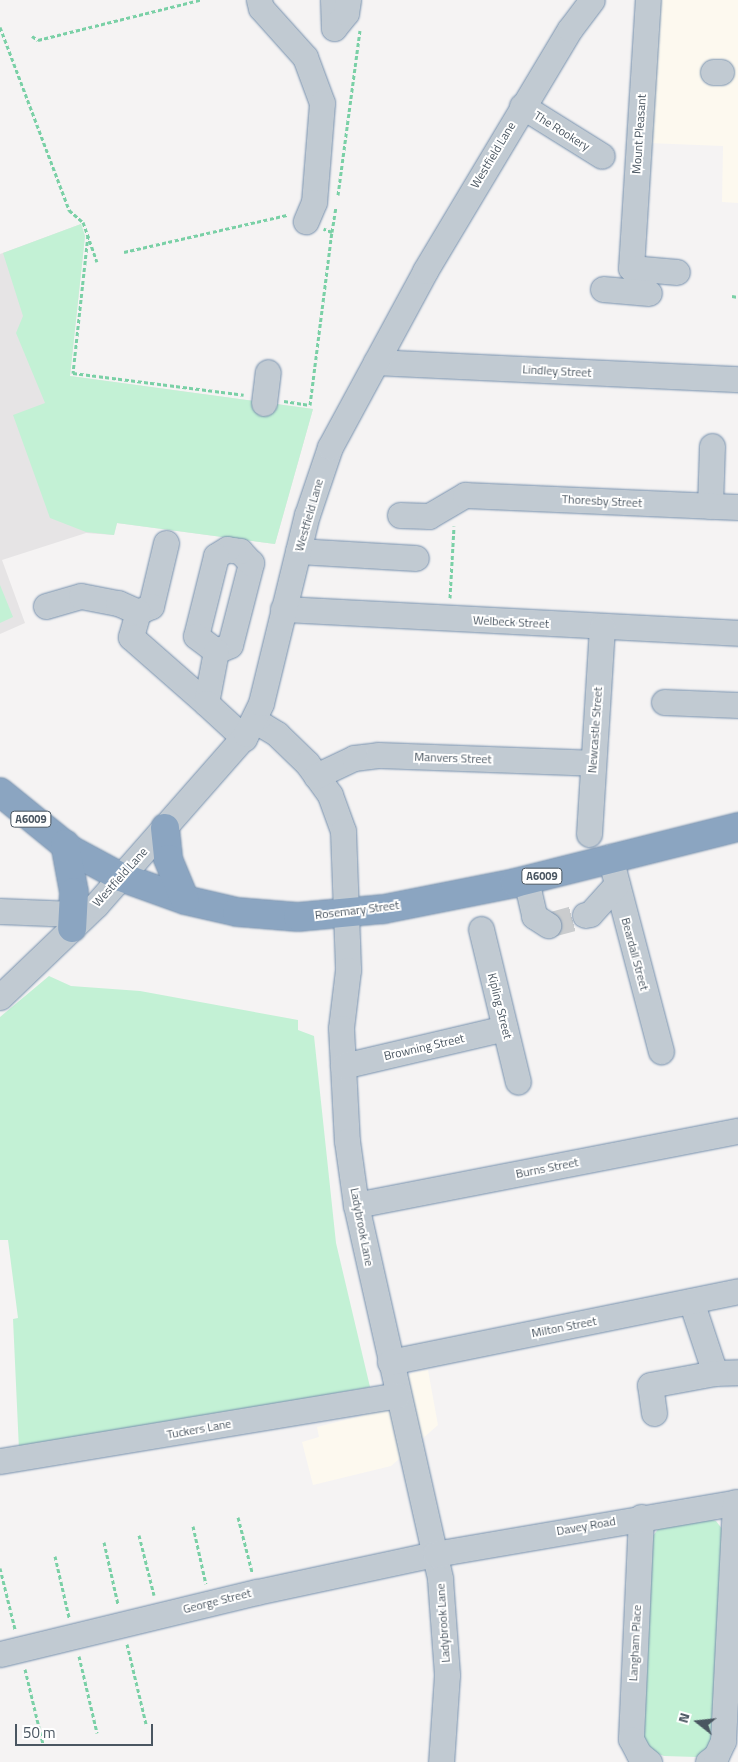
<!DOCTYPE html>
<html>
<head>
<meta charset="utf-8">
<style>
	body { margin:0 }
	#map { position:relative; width:738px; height:1762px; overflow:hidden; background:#f5f3f3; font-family:"Titillium Web",sans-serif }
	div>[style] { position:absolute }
	.commercial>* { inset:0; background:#fdf9ef }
	.education>* { inset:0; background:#e6e4e5 }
	.green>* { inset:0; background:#c3f1d5 }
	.minor-tunnel>* { height:25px; margin-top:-12.5px; transform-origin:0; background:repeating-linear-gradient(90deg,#caccce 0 25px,transparent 0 37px) }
	.path>* { height:3px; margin-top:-1.5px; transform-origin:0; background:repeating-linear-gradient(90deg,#7ad0a6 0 4px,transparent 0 6.5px) }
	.roads { filter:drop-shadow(0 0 1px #7690ad) drop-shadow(0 0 1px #7690ad) }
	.minor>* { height:25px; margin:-12.5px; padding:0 12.5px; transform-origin:12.5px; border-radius:12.5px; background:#c1cad2 }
	.highway>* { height:28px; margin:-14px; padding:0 14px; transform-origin:14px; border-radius:14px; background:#8ba5c1 }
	span { translate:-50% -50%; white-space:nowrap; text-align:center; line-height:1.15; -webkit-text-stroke:4px #fff; paint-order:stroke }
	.shield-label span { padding:1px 4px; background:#fff; border:1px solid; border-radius:4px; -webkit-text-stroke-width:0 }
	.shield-label { font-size:11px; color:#4a5661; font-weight:700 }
	.street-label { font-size:12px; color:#4a5661 }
	.north { position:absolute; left:673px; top:1697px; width:50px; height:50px; -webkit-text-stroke:4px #fff; paint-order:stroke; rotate:286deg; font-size:14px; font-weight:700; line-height:20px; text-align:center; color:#4a5661 }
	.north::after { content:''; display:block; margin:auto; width:18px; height:22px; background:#4a5661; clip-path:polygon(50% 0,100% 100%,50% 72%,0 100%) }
	.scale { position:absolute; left:15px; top:1724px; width:138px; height:22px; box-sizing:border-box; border:2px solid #4a5661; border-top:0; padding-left:6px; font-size:15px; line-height:18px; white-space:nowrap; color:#4a5661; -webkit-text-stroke:4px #fff; paint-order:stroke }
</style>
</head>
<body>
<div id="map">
	<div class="commercial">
		<div style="clip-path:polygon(655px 0,738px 0,738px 203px,722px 202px,723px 146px,648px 143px)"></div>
		<div style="clip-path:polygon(428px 1370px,438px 1425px,391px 1466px,313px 1485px,302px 1442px,319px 1437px,317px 1427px,361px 1416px,412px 1373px)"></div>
	</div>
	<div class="education">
		<div style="clip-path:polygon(81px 224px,85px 236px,70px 376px,313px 409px,275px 544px,117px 523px,114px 535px,86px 533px,2px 560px,25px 623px,0 634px,0 254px)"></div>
	</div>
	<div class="green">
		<div style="clip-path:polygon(81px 224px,85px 236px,70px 376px,313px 409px,275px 544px,117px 523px,114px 535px,86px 532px,50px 518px,13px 415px,45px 403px,16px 333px,23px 316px,3px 253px)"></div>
		<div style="clip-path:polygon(0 585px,13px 617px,0 623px)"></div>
		<div style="clip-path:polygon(49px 976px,71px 986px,140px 991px,298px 1020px,298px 1030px,314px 1036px,336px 1243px,370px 1387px,19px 1450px,13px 1319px,18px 1318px,8px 1240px,0 1240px,0 1017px)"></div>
		<div style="clip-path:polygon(705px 1518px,716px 1521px,723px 1530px,714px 1742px,697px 1757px,664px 1756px,653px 1752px,640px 1731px,652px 1537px,659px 1528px)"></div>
	</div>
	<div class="minor-tunnel">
		<div style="left:548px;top:925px;width:38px;rotate:-15deg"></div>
	</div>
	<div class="path">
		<div style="left:0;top:27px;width:196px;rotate:69.3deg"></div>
		<div style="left:69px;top:210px;width:18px;rotate:41deg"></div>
		<div style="left:83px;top:222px;width:42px;rotate:70.7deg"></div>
		<div style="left:32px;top:36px;width:7px;rotate:34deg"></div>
		<div style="left:38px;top:40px;width:167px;rotate:-13.9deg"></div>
		<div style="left:338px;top:195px;width:166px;rotate:-82.4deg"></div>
		<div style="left:332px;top:232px;width:24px;rotate:-81deg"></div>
		<div style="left:88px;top:235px;width:139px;rotate:96.2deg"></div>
		<div style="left:73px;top:373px;width:172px;rotate:7.3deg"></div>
		<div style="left:124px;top:252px;width:167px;rotate:-12.8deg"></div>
		<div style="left:732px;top:296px;width:6px;rotate:9deg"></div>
		<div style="left:284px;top:401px;width:26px;rotate:9deg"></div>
		<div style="left:310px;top:405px;width:174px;rotate:-82.8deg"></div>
		<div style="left:332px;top:232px;width:9px;rotate:-159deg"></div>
		<div style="left:450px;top:598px;width:72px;rotate:-86.8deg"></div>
		<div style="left:238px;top:1517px;width:57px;rotate:75.7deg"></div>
		<div style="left:193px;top:1526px;width:59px;rotate:77.4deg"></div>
		<div style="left:139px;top:1535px;width:62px;rotate:76deg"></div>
		<div style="left:104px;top:1542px;width:64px;rotate:77.3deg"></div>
		<div style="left:55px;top:1556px;width:63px;rotate:77.1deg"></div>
		<div style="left:0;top:1568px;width:63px;rotate:76.2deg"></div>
		<div style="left:127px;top:1644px;width:82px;rotate:76.6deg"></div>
		<div style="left:79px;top:1656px;width:79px;rotate:76.8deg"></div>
		<div style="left:25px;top:1669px;width:77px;rotate:76.5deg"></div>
	</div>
	<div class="roads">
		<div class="minor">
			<div style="left:259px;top:0;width:8px;rotate:76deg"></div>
			<div style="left:261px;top:8px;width:66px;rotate:48.1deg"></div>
			<div style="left:305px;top:57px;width:49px;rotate:69.7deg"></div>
			<div style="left:322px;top:103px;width:99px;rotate:94.6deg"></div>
			<div style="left:314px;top:202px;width:21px;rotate:113deg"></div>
			<div style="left:333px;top:0;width:28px;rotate:88deg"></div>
			<div style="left:334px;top:28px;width:19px;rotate:-51deg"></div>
			<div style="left:346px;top:13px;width:13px;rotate:-81deg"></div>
			<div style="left:713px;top:72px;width:8px"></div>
			<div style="left:522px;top:106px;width:94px;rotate:32deg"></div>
			<div style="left:631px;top:268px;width:269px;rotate:-86.4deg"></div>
			<div style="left:631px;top:268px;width:46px;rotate:5deg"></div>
			<div style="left:603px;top:289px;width:46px;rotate:5deg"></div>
			<div style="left:376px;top:362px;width:362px;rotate:2.7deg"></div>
			<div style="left:264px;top:403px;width:31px;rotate:-83deg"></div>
			<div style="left:710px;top:506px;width:60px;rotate:-88.1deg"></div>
			<div style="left:400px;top:515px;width:29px;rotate:2deg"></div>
			<div style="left:429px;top:516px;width:42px;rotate:-30.3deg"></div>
			<div style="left:465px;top:495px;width:273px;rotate:2.5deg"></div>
			<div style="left:166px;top:543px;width:65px;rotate:103.4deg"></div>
			<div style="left:151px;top:606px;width:14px;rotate:155deg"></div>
			<div style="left:138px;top:612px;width:26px;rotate:106deg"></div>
			<div style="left:131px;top:637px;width:100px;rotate:41.3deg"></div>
			<div style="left:298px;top:551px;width:118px;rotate:3.4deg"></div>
			<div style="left:46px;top:606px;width:36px;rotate:-16deg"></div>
			<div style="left:81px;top:596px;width:38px;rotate:11deg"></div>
			<div style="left:118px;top:603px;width:22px;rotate:24deg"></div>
			<div style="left:283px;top:609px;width:456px;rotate:3deg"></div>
			<div style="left:216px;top:651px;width:15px;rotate:-23deg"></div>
			<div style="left:230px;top:645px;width:85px;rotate:-75.6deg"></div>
			<div style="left:251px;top:563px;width:16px;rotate:-133deg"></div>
			<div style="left:240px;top:551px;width:7px;rotate:-172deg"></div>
			<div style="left:233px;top:550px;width:6px;rotate:-171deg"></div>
			<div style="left:227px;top:549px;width:13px;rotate:148deg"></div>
			<div style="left:216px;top:556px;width:82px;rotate:104deg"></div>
			<div style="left:196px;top:636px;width:25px;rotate:37deg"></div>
			<div style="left:216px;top:651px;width:53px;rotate:100.9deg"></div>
			<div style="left:206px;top:703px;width:52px;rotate:42.6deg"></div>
			<div style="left:664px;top:702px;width:74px;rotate:2.3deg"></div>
			<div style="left:254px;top:720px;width:27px;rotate:31deg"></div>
			<div style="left:277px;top:734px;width:42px;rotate:44deg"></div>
			<div style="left:307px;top:763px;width:39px;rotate:54deg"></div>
			<div style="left:330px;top:795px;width:38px;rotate:70deg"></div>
			<div style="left:343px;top:831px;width:139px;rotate:87.9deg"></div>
			<div style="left:348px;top:970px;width:58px;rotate:96.9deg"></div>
			<div style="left:341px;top:1028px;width:113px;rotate:87deg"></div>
			<div style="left:347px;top:1141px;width:65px;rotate:82deg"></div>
			<div style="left:356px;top:1205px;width:383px;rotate:77.3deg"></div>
			<div style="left:440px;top:1579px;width:96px;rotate:85.8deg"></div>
			<div style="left:447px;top:1675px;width:87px;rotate:93.9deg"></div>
			<div style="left:316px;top:776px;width:42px;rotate:-25.3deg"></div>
			<div style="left:354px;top:758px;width:24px;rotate:-7deg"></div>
			<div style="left:378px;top:755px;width:215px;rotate:2.1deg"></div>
			<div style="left:589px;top:834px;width:207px;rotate:-86.4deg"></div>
			<div style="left:610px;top:857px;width:201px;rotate:75.3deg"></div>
			<div style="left:526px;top:880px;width:37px;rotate:77deg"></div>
			<div style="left:534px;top:916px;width:17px;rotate:33deg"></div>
			<div style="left:0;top:911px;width:74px;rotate:2.3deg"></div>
			<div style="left:585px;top:915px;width:5px;rotate:-11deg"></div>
			<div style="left:590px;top:914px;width:40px;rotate:-48deg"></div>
			<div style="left:481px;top:929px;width:157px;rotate:76.4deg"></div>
			<div style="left:0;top:997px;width:133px;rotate:-43.8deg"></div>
			<div style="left:96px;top:905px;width:227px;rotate:-48.7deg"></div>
			<div style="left:246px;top:734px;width:34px;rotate:-64deg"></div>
			<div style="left:261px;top:703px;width:194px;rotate:-76.3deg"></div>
			<div style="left:307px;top:515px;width:72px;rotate:-71.3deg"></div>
			<div style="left:330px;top:447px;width:200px;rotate:-61.6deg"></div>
			<div style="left:425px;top:271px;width:282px;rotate:-59.1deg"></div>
			<div style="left:570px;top:29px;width:36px;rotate:-53deg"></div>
			<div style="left:343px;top:1066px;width:166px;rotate:-13.2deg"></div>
			<div style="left:356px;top:1205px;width:389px;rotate:-11deg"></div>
			<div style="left:691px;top:1301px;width:76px;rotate:71.6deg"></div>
			<div style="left:715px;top:1373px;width:23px;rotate:-2deg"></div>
			<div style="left:390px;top:1362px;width:355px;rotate:-11.5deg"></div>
			<div style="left:654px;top:1413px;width:28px;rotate:-98deg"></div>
			<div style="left:650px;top:1385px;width:66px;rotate:-10.5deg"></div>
			<div style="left:0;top:1461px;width:403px;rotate:-9.4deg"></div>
			<div style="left:641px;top:1517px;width:222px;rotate:92.6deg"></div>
			<div style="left:631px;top:1739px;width:17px;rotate:62deg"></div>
			<div style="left:639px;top:1754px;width:13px;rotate:39deg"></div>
			<div style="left:0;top:1654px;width:264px;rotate:-13.6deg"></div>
			<div style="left:257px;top:1592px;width:182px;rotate:-12.1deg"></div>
			<div style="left:435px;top:1554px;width:307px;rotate:-9.7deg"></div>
			<div style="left:708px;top:1762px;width:10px;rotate:-37deg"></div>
			<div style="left:716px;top:1756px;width:17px;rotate:-65deg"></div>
			<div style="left:723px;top:1741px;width:239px;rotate:-87.1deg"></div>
		</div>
		<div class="highway">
			<div style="left:0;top:792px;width:92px;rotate:39.2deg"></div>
			<div style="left:71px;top:850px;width:57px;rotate:28.4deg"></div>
			<div style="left:121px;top:877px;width:68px;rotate:19.8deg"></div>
			<div style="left:185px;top:900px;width:53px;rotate:13deg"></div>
			<div style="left:237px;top:912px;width:61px;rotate:4.7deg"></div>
			<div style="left:298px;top:917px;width:86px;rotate:-5.3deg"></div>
			<div style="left:384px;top:909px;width:134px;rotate:-11.2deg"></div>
			<div style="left:515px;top:883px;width:230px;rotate:-14.1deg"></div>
			<div style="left:165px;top:828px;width:31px;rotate:84deg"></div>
			<div style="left:168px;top:859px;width:44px;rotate:67.5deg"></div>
			<div style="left:65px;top:844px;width:49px;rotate:79.4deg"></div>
			<div style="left:74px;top:892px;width:36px;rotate:93deg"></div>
		</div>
	</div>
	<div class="shield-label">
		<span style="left:31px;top:819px">A6009</span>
		<span style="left:542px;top:876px">A6009</span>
	</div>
	<div class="street-label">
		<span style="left:562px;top:131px;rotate:32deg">The Rookery</span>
		<span style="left:639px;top:134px;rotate:-86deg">Mount Pleasant</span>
		<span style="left:493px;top:155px;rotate:-59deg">Westfield Lane</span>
		<span style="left:557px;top:371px;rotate:3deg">Lindley Street</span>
		<span style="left:602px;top:501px;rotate:3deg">Thoresby Street</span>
		<span style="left:309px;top:515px;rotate:-74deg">Westfield Lane</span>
		<span style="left:511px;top:622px;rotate:3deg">Welbeck Street</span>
		<span style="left:595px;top:730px;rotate:-86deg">Newcastle Street</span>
		<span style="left:453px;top:758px;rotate:2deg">Manvers Street</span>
		<span style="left:120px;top:877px;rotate:-48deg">Westfield Lane</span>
		<span style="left:357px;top:910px;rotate:-7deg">Rosemary Street</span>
		<span style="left:635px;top:954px;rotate:75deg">Beardall Street</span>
		<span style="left:500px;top:1006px;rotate:76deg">Kipling Street</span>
		<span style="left:424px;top:1047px;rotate:-13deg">Browning Street</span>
		<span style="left:547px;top:1168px;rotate:-11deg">Burns Street</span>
		<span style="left:362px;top:1227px;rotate:79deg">Ladybrook Lane</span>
		<span style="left:564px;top:1327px;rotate:-11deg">Milton Street</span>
		<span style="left:199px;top:1429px;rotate:-10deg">Tuckers Lane</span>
		<span style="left:586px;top:1526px;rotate:-10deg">Davey Road</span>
		<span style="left:217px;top:1601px;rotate:-14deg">George Street</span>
		<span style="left:443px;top:1623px;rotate:-94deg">Ladybrook Lane</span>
		<span style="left:635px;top:1643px;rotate:-87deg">Langham Place</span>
	</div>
	<div class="north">N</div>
	<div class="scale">50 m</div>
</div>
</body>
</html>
